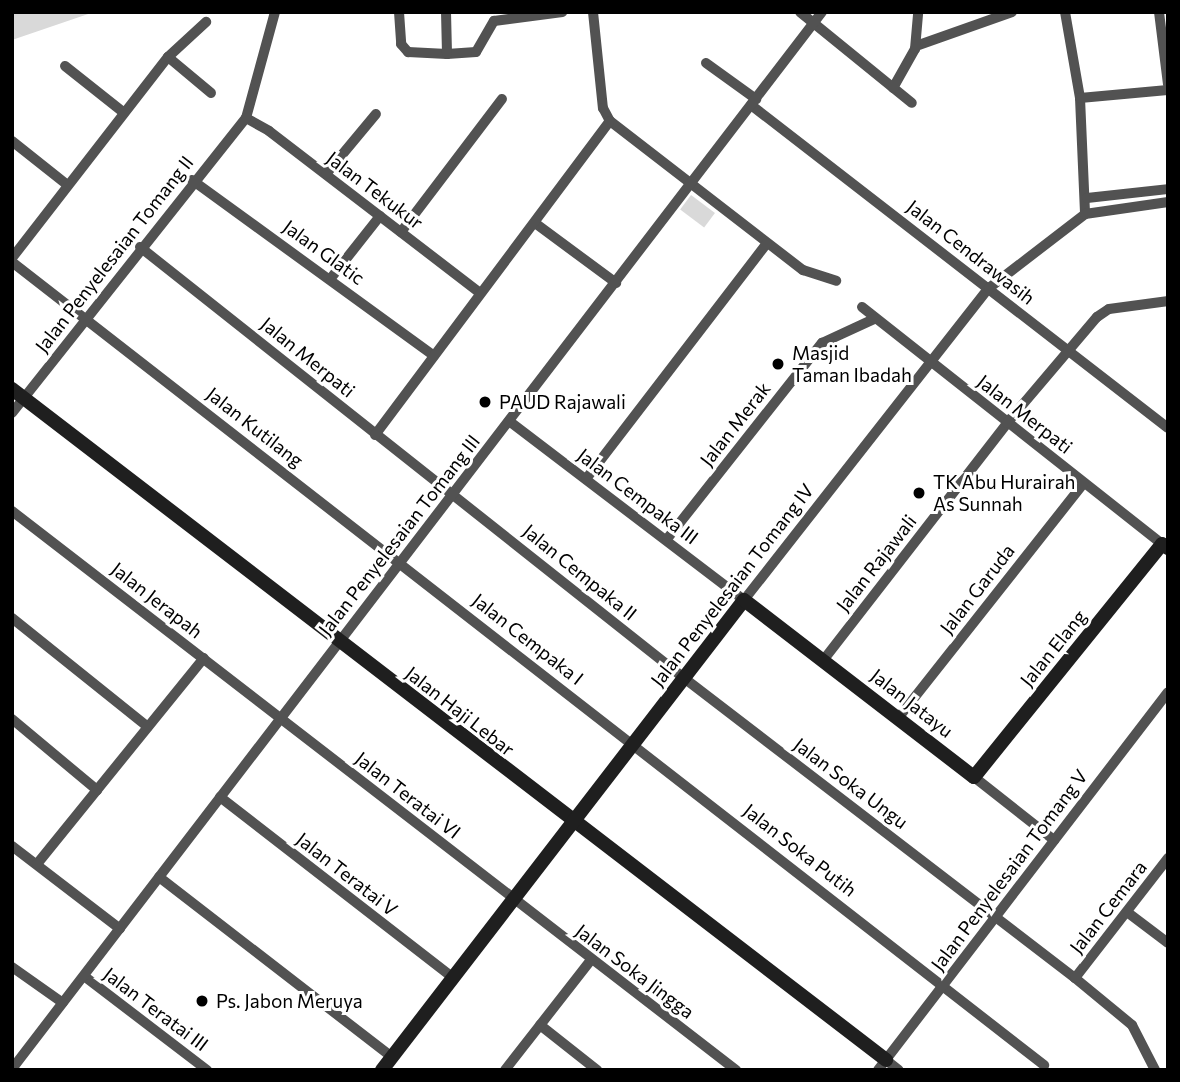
<!DOCTYPE html>
<html>
<head>
<meta charset="utf-8">
<style>
	body { margin:0 }
	#map { position:relative; width:1180px; height:1082px; overflow:hidden; background:#fff; font-family:Commissioner,sans-serif }
	div>[style] { position:absolute }
	.green>* { inset:0; background:#d9d9d9; transform-origin:0 0 }
	.street>* { height:10px; margin:-5px; padding:0 5px; transform-origin:5px; border-radius:5px; background:#525252 }
	.secondary>* { height:14px; margin:-7px; padding:0 7px; transform-origin:7px; border-radius:7px; background:#1f1f1f }
	.dots>* { width:19px; height:19px; translate:-50% -50%; box-sizing:border-box; border:4px solid #fff; border-radius:50% }
	span { translate:-50% -50%; white-space:nowrap; text-align:center; line-height:1.15; -webkit-text-stroke:6px #fff; paint-order:stroke }
	.street-label { font-size:19px; color:#000 }
	.poi-label { font-size:19px; color:#000 }
	.left { translate:0 -50%; text-align:left }
	.frame { position:absolute; inset:0; border:14px solid #000; pointer-events:none }
</style>
</head>
<body>
<div id="map">
	<div class="green">
		<div style="clip-path:polygon(12px 12px,94px 12px,12px 40px)"></div>
		<div style="left:691px;top:195px;width:30px;height:18px;rotate:37deg"></div>
	</div>
	<div class="street">
		<div style="left:399px;top:12px;width:32px;rotate:86deg"></div>
		<div style="left:401px;top:44px;width:11px;rotate:49deg"></div>
		<div style="left:408px;top:52px;width:39px;rotate:3deg"></div>
		<div style="left:447px;top:54px;width:29px;rotate:-4deg"></div>
		<div style="left:476px;top:52px;width:36px;rotate:-60deg"></div>
		<div style="left:494px;top:21px;width:69px;rotate:-7.5deg"></div>
		<div style="left:446px;top:12px;width:42px;rotate:88.6deg"></div>
		<div style="left:593px;top:12px;width:97px;rotate:84.1deg"></div>
		<div style="left:603px;top:108px;width:15px;rotate:62deg"></div>
		<div style="left:610px;top:121px;width:244px;rotate:37.7deg"></div>
		<div style="left:803px;top:270px;width:35px;rotate:18deg"></div>
		<div style="left:800px;top:12px;width:144px;rotate:39.1deg"></div>
		<div style="left:1065px;top:12px;width:87px;rotate:80.1deg"></div>
		<div style="left:1080px;top:98px;width:116px;rotate:87.5deg"></div>
		<div style="left:1159px;top:12px;width:73px;rotate:82.9deg"></div>
		<div style="left:916px;top:46px;width:102px;rotate:-19.5deg"></div>
		<div style="left:168px;top:57px;width:56px;rotate:39.9deg"></div>
		<div style="left:706px;top:63px;width:62px;rotate:35.8deg"></div>
		<div style="left:65px;top:66px;width:74px;rotate:38.4deg"></div>
		<div style="left:893px;top:88px;width:45px;rotate:-60.6deg"></div>
		<div style="left:915px;top:49px;width:37px;rotate:-85deg"></div>
		<div style="left:1080px;top:98px;width:88px;rotate:-5.2deg"></div>
		<div style="left:751px;top:105px;width:527px;rotate:37.76deg"></div>
		<div style="left:246px;top:118px;width:26px;rotate:29deg"></div>
		<div style="left:269px;top:131px;width:266px;rotate:37.5deg"></div>
		<div style="left:12px;top:141px;width:69px;rotate:38.5deg"></div>
		<div style="left:326px;top:174px;width:78px;rotate:-50.2deg"></div>
		<div style="left:192px;top:180px;width:299px;rotate:36deg"></div>
		<div style="left:1087px;top:198px;width:81px;rotate:-6.3deg"></div>
		<div style="left:535px;top:223px;width:101px;rotate:36.5deg"></div>
		<div style="left:401px;top:232px;width:167px;rotate:-52.8deg"></div>
		<div style="left:140px;top:247px;width:694px;rotate:38.39deg"></div>
		<div style="left:684px;top:678px;width:493px;rotate:37.5deg"></div>
		<div style="left:1075px;top:978px;width:74px;rotate:39.5deg"></div>
		<div style="left:1132px;top:1025px;width:51px;rotate:62.9deg"></div>
		<div style="left:12px;top:258px;width:254px;rotate:-52.2deg"></div>
		<div style="left:168px;top:57px;width:52px;rotate:-42.6deg"></div>
		<div style="left:12px;top:262px;width:1308px;rotate:37.89deg"></div>
		<div style="left:331px;top:278px;width:79px;rotate:-51.7deg"></div>
		<div style="left:862px;top:307px;width:382px;rotate:38.3deg"></div>
		<div style="left:12px;top:413px;width:377px;rotate:-51.6deg"></div>
		<div style="left:246px;top:118px;width:110px;rotate:-74.7deg"></div>
		<div style="left:509px;top:421px;width:295px;rotate:37.3deg"></div>
		<div style="left:744px;top:600px;width:397px;rotate:-51.9deg"></div>
		<div style="left:989px;top:288px;width:121px;rotate:-37.6deg"></div>
		<div style="left:1085px;top:214px;width:84px;rotate:-8.2deg"></div>
		<div style="left:375px;top:435px;width:392px;rotate:-53.2deg"></div>
		<div style="left:586px;top:479px;width:297px;rotate:-52.5deg"></div>
		<div style="left:12px;top:511px;width:915px;rotate:37.67deg"></div>
		<div style="left:667px;top:539px;width:250px;rotate:-51.7deg"></div>
		<div style="left:822px;top:343px;width:57px;rotate:-24.8deg"></div>
		<div style="left:12px;top:618px;width:174px;rotate:38.7deg"></div>
		<div style="left:825px;top:658px;width:297px;rotate:-52.2deg"></div>
		<div style="left:1007px;top:423px;width:139px;rotate:-49.7deg"></div>
		<div style="left:1097px;top:317px;width:14px;rotate:-34deg"></div>
		<div style="left:1109px;top:309px;width:60px;rotate:-7.7deg"></div>
		<div style="left:899px;top:717px;width:298px;rotate:-51.7deg"></div>
		<div style="left:12px;top:719px;width:111px;rotate:39.9deg"></div>
		<div style="left:974px;top:777px;width:102px;rotate:38.2deg"></div>
		<div style="left:220px;top:797px;width:295px;rotate:37.8deg"></div>
		<div style="left:12px;top:846px;width:136px;rotate:37.5deg"></div>
		<div style="left:37px;top:864px;width:265px;rotate:-51deg"></div>
		<div style="left:159px;top:877px;width:294px;rotate:37.7deg"></div>
		<div style="left:1127px;top:912px;width:51px;rotate:37.1deg"></div>
		<div style="left:12px;top:967px;width:62px;rotate:35.2deg"></div>
		<div style="left:84px;top:976px;width:155px;rotate:37.4deg"></div>
		<div style="left:1075px;top:978px;width:152px;rotate:-52.2deg"></div>
		<div style="left:540px;top:1025px;width:73px;rotate:38.3deg"></div>
		<div style="left:886px;top:1060px;width:16px;rotate:38deg"></div>
		<div style="left:12px;top:1069px;width:1332px;rotate:-52.54deg"></div>
		<div style="left:505px;top:1070px;width:140px;rotate:-52deg"></div>
		<div style="left:878px;top:1070px;width:476px;rotate:-52.5deg"></div>
	</div>
	<div class="secondary">
		<div style="left:12px;top:389px;width:1102px;rotate:37.51deg"></div>
		<div style="left:382px;top:1070px;width:593px;rotate:-52.4deg"></div>
		<div style="left:744px;top:600px;width:290px;rotate:37.6deg"></div>
		<div style="left:974px;top:777px;width:299px;rotate:-51.1deg"></div>
		<div style="left:1162px;top:544px;width:7px;rotate:34deg"></div>
	</div>
	<div class="dots">
		<div style="left:778px;top:364px;background:#000"></div>
		<div style="left:485px;top:402px;background:#000"></div>
		<div style="left:919px;top:493px;background:#000"></div>
		<div style="left:202px;top:1001px;background:#000"></div>
	</div>
	<div class="street-label">
		<span style="left:375px;top:190px;rotate:37deg">Jalan Tekukur</span>
		<span style="left:324px;top:252px;rotate:36deg">Jalan Glatic</span>
		<span style="left:971px;top:252px;rotate:38deg">Jalan Cendrawasih</span>
		<span style="left:114px;top:254px;rotate:-52deg">Jalan Penyelesaian Tomang II</span>
		<span style="left:308px;top:357px;rotate:39deg">Jalan Merpati</span>
		<span style="left:1025px;top:414px;rotate:38deg">Jalan Merpati</span>
		<span style="left:735px;top:424px;rotate:-52deg">Jalan Merak</span>
		<span style="left:255px;top:427px;rotate:38deg">Jalan Kutilang</span>
		<span style="left:638px;top:496px;rotate:37deg">Jalan Cempaka III</span>
		<span style="left:399px;top:535px;rotate:-52deg">Jalan Penyelesaian Tomang III</span>
		<span style="left:876px;top:563px;rotate:-52deg">Jalan Rajawali</span>
		<span style="left:580px;top:572px;rotate:39deg">Jalan Cempaka II</span>
		<span style="left:732px;top:585px;rotate:-52deg">Jalan Penyelesaian Tomang IV</span>
		<span style="left:977px;top:589px;rotate:-52deg">Jalan Garuda</span>
		<span style="left:157px;top:600px;rotate:38deg">Jalan Jerapah</span>
		<span style="left:528px;top:639px;rotate:38deg">Jalan Cempaka I</span>
		<span style="left:1053px;top:648px;rotate:-51deg">Jalan Elang</span>
		<span style="left:912px;top:703px;rotate:38deg">Jalan Jatayu</span>
		<span style="left:460px;top:711px;rotate:38deg">Jalan Haji Lebar</span>
		<span style="left:851px;top:783px;rotate:37deg">Jalan Soka Ungu</span>
		<span style="left:408px;top:795px;rotate:38deg">Jalan Teratai VI</span>
		<span style="left:800px;top:850px;rotate:38deg">Jalan Soka Putih</span>
		<span style="left:1009px;top:870px;rotate:-53deg">Jalan Penyelesaian Tomang V</span>
		<span style="left:347px;top:874px;rotate:38deg">Jalan Teratai V</span>
		<span style="left:1108px;top:907px;rotate:-52deg">Jalan Cemara</span>
		<span style="left:635px;top:971px;rotate:37deg">Jalan Soka Jingga</span>
		<span style="left:156px;top:1009px;rotate:37deg">Jalan Teratai III</span>
	</div>
	<div class="poi-label">
		<span class="left" style="left:792px;top:364px">Masjid<br>Taman Ibadah</span>
		<span class="left" style="left:499px;top:402px">PAUD Rajawali</span>
		<span class="left" style="left:933px;top:493px">TK Abu Hurairah<br>As Sunnah</span>
		<span class="left" style="left:216px;top:1001px">Ps. Jabon Meruya</span>
	</div>
	<div class="frame"></div>
</div>
</body>
</html>
